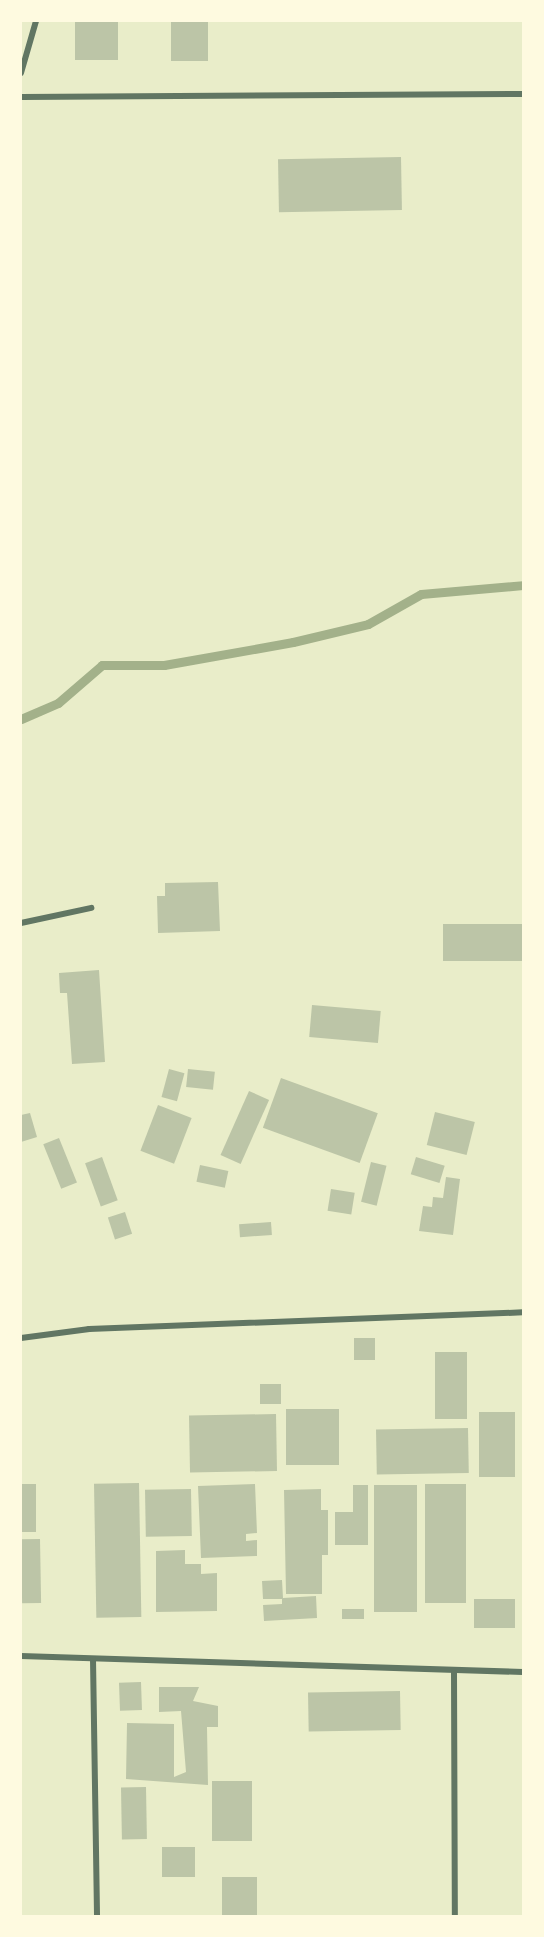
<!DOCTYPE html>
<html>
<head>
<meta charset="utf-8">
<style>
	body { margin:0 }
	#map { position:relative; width:544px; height:1937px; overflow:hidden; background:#e9edc9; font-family:Raleway,sans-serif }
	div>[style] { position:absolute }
	.stream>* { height:9px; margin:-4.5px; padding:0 4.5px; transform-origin:4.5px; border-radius:4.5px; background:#a3b18a }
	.building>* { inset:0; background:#bcc5a7; transform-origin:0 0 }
	.minor>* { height:6px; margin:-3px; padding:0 3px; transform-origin:3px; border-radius:3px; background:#617663 }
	span { translate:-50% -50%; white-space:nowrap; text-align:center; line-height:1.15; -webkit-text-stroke:4.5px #fefae0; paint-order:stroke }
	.frame { position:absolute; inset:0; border:22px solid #fefae0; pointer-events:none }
</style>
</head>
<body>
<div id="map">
	<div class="stream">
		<div style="left:21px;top:719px;width:40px;rotate:-23.4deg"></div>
		<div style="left:58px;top:703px;width:58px;rotate:-40.8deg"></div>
		<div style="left:102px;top:665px;width:62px"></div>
		<div style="left:164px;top:665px;width:131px;rotate:-10.1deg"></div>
		<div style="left:293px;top:642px;width:77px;rotate:-13.5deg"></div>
		<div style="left:368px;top:624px;width:61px;rotate:-29.5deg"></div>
		<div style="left:421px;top:594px;width:102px;rotate:-5deg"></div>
	</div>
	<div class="building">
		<div style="left:75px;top:21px;width:43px;height:39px"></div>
		<div style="left:171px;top:21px;width:37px;height:40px"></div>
		<div style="left:401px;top:157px;width:53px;height:123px;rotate:89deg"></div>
		<div style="clip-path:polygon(218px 882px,220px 931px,158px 933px,157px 896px,165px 896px,165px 883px)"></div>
		<div style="left:523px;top:924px;width:37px;height:80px;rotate:90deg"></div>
		<div style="clip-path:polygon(99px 970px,105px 1062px,72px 1064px,67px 993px,60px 993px,59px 973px)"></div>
		<div style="left:312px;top:1005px;width:69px;height:32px;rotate:5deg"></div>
		<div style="left:169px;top:1069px;width:16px;height:29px;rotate:15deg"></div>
		<div style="left:188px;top:1069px;width:27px;height:18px;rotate:6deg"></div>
		<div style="left:281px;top:1078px;width:103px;height:53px;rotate:20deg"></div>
		<div style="left:249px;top:1091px;width:22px;height:70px;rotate:24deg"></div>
		<div style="left:158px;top:1105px;width:36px;height:49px;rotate:21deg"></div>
		<div style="left:435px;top:1112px;width:41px;height:34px;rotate:14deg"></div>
		<div style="clip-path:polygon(30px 1113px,37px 1137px,21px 1142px,21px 1115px)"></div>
		<div style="left:59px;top:1138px;width:48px;height:17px;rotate:68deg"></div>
		<div style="left:102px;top:1157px;width:46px;height:18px;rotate:70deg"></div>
		<div style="left:416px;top:1157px;width:30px;height:18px;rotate:17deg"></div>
		<div style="left:371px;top:1162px;width:16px;height:41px;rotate:14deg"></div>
		<div style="left:200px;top:1165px;width:29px;height:17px;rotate:12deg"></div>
		<div style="clip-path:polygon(446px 1177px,460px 1179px,453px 1235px,419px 1231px,423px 1206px,432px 1207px,433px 1197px,443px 1198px)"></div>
		<div style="left:331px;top:1189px;width:24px;height:22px;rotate:9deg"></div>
		<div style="left:125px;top:1212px;width:23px;height:18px;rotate:72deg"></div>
		<div style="left:271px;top:1222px;width:13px;height:32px;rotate:86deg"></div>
		<div style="left:375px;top:1338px;width:22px;height:21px;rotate:90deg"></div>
		<div style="left:435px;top:1352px;width:32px;height:67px"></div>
		<div style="left:260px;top:1384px;width:21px;height:20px"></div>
		<div style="left:339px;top:1409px;width:56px;height:53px;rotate:90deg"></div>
		<div style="left:479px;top:1412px;width:36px;height:65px"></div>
		<div style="left:276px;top:1414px;width:57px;height:87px;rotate:89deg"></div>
		<div style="left:468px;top:1428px;width:45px;height:92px;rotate:89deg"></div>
		<div style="left:139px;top:1483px;width:134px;height:45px;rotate:89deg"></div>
		<div style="left:21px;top:1484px;width:15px;height:48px"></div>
		<div style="clip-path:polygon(255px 1484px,257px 1533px,246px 1534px,246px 1541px,257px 1540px,257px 1556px,201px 1558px,198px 1486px)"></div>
		<div style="left:425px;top:1484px;width:41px;height:119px"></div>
		<div style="clip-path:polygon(353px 1485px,368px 1485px,368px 1545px,335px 1545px,335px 1512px,353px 1512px)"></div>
		<div style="left:417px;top:1485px;width:127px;height:43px;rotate:90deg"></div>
		<div style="left:191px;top:1489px;width:47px;height:46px;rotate:89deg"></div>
		<div style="clip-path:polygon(321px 1489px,321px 1510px,328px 1510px,328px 1555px,322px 1555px,322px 1594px,286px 1594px,284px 1490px)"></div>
		<div style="left:40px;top:1539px;width:64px;height:19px;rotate:89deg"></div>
		<div style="clip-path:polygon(185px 1550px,185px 1564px,201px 1564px,201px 1574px,217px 1573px,217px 1611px,156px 1612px,156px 1551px)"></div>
		<div style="clip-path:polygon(282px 1580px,283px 1598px,316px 1596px,317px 1618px,264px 1621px,263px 1605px,282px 1604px,282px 1599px,263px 1599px,262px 1581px)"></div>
		<div style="left:474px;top:1599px;width:41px;height:29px"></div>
		<div style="left:342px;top:1609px;width:22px;height:10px"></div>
		<div style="left:141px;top:1682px;width:28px;height:22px;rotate:88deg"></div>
		<div style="clip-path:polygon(159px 1687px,199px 1687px,193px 1701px,218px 1706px,218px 1727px,207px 1727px,208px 1785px,126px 1779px,127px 1723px,174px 1724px,174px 1777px,186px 1772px,181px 1711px,159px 1712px)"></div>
		<div style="left:400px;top:1691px;width:39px;height:92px;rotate:89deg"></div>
		<div style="left:212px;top:1781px;width:40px;height:60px"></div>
		<div style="left:146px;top:1787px;width:52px;height:25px;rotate:89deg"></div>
		<div style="left:195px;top:1847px;width:30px;height:33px;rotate:90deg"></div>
		<div style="left:257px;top:1877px;width:39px;height:35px;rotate:90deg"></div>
	</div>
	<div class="minor">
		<div style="left:21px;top:73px;width:54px;rotate:-73.9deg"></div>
		<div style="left:21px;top:97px;width:502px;rotate:-0.34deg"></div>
		<div style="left:21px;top:923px;width:72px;rotate:-12.1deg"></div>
		<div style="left:21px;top:1338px;width:69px;rotate:-7.5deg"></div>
		<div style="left:89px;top:1329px;width:434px;rotate:-2.2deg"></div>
		<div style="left:21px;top:1656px;width:502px;rotate:1.83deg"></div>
		<div style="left:93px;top:1659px;width:257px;rotate:89.1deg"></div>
		<div style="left:454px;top:1673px;width:243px;rotate:89.8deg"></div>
	</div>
	<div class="frame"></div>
</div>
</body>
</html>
